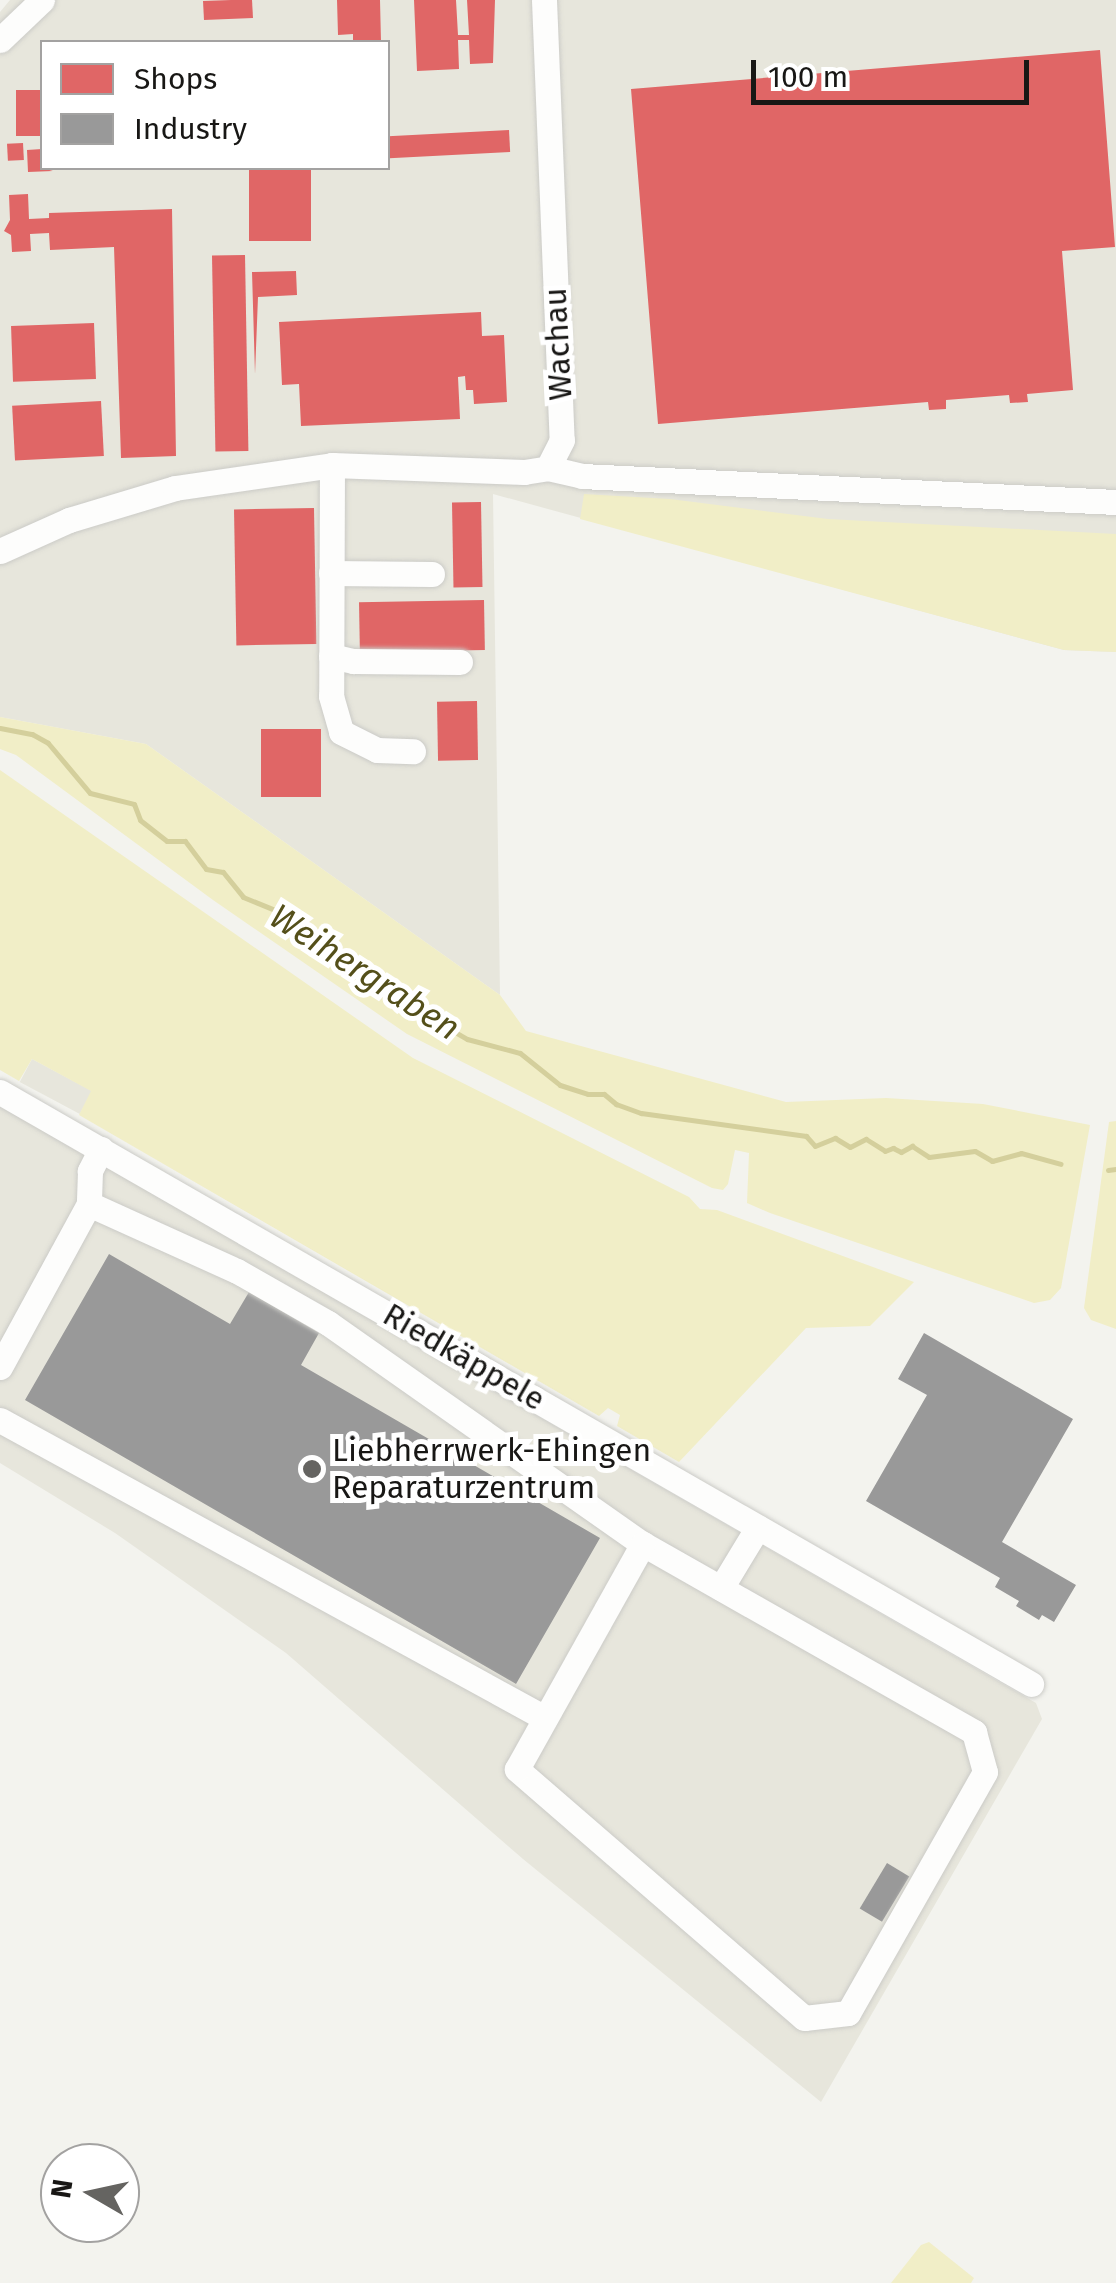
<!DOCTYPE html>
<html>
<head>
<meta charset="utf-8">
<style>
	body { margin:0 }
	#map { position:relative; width:1116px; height:2283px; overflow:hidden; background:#f3f3ee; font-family:"Fira Sans",sans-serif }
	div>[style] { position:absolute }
	.built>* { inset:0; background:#e7e6dc; transform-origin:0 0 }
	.green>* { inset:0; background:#f1eec7 }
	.shops>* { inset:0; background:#e06666; transform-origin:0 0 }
	.industry>* { inset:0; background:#999; transform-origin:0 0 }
	.stream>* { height:5px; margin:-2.5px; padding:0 2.5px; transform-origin:2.5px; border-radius:2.5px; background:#d4cf9c }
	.roads { filter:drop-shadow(0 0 2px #cbcbc7) drop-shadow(0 0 2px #cbcbc7) }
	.minor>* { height:25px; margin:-12.5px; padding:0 12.5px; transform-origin:12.5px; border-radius:12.5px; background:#fdfdfc }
	.dots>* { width:28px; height:28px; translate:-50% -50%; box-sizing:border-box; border:5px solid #fff; border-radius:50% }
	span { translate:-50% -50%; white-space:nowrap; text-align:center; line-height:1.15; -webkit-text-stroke:10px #fff; paint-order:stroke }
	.street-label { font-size:32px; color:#181715 }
	.poi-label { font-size:32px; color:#181715 }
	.left { translate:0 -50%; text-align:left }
	.water-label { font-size:35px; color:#544f1a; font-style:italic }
	.legend { position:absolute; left:40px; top:40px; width:350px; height:130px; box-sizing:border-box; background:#fff; border:2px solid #a3a2a1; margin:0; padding:12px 18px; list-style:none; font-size:30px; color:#181715 }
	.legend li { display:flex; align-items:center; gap:20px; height:50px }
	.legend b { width:50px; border:2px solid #a3a2a1 }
	.north { position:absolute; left:40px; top:2143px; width:100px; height:100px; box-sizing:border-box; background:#fff; border:2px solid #a3a2a1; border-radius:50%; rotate:279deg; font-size:28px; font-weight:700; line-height:40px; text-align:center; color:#181715 }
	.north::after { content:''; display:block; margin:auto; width:35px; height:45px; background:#656461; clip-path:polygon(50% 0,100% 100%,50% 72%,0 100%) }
	.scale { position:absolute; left:751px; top:60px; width:278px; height:45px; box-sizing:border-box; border:5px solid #181715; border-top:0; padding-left:12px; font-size:30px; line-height:35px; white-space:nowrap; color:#181715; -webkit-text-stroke:8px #fff; paint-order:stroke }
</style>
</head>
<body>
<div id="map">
	<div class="built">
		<div style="clip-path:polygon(evenodd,10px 0,1116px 0,1116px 652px,1064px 650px,493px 494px,500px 995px,146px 744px,0 717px,0 12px,10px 0,42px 42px,388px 42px,388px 168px,42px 168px,42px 42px)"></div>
		<div style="left:32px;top:1059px;width:68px;height:26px;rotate:28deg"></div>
		<div style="clip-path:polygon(0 1106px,1036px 1703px,1042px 1719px,821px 2102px,523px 1859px,286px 1653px,115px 1533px,0 1463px)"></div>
	</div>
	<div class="green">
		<div style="clip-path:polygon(584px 494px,670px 499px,828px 519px,1116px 534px,1116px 652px,1064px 650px,580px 519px)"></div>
		<div style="clip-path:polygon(0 717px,146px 744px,500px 995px,526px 1031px,786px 1102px,886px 1098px,983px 1104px,1090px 1125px,1061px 1288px,1050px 1300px,1034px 1303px,770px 1213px,747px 1203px,749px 1153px,735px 1150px,728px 1184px,723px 1190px,712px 1188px,407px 1034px,213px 900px,16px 755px,0 749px)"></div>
		<div style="clip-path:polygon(0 770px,413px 1058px,689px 1197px,700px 1209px,717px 1210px,914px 1282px,870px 1326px,806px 1328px,679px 1462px,617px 1426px,620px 1415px,608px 1408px,599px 1416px,79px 1115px,91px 1091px,32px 1059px,19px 1081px,0 1070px)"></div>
		<div style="clip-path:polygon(1116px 1121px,1116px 1329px,1091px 1320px,1084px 1308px,1109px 1122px)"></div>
		<div style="clip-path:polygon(929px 2242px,974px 2278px,971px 2283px,891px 2283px,921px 2245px)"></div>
	</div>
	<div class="shops">
		<div style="clip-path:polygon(231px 0,252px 0,253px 18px,204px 20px,203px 1px)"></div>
		<div style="clip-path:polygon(337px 0,380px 0,381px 42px,353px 42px,353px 34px,338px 35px)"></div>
		<div style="clip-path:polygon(414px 0,456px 0,458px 35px,469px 35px,467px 0,495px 0,493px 63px,470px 64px,469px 40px,458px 40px,459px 69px,417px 71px)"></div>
		<div style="clip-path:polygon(1100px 50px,1115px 247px,1062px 251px,1073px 390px,1027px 394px,1028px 402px,1010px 403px,1009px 395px,946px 400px,946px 409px,929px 410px,928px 402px,658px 424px,631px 89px)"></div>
		<div style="left:42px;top:90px;width:46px;height:26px;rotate:90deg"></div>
		<div style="left:509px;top:130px;width:22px;height:121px;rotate:87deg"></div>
		<div style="left:23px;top:143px;width:17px;height:16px;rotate:87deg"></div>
		<div style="clip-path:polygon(42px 149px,42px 168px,53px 171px,28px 172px,27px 150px)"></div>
		<div style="left:249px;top:168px;width:62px;height:73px"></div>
		<div style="clip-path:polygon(28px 194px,29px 219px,49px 218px,49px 213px,172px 209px,176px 456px,121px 458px,114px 247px,50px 250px,49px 233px,30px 234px,31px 251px,12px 252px,11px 235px,4px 231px,10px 220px,9px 195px)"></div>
		<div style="left:245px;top:255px;width:196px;height:33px;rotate:89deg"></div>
		<div style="clip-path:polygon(296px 271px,297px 295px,258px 297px,255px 374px,252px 272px)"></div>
		<div style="clip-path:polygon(481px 312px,482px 336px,504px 335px,507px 402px,474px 404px,473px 390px,466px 390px,465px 376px,458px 377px,460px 419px,301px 426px,299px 384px,282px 385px,279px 322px)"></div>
		<div style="left:94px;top:323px;width:56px;height:83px;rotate:88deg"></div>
		<div style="left:101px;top:401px;width:55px;height:89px;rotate:87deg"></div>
		<div style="left:481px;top:502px;width:85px;height:29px;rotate:89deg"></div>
		<div style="left:314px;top:508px;width:136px;height:80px;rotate:89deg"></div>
		<div style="left:484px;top:600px;width:50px;height:125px;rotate:89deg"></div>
		<div style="left:477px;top:701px;width:59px;height:40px;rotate:89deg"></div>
		<div style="left:321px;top:729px;width:68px;height:60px;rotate:90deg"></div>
	</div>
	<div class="industry">
		<div style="clip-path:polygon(109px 1254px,230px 1324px,249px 1292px,319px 1333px,301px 1365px,600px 1538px,516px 1684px,25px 1400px)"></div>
		<div style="clip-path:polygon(924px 1333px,1073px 1419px,1002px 1542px,1076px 1585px,1054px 1622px,1042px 1615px,1039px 1620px,1016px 1606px,1019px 1601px,995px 1587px,1000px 1578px,866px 1501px,927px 1395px,898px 1379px)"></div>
		<div style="left:887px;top:1863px;width:26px;height:53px;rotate:31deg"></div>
	</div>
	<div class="stream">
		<div style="left:0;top:728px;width:33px;rotate:11deg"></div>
		<div style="left:32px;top:734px;width:18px;rotate:29deg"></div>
		<div style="left:48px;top:743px;width:65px;rotate:50deg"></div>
		<div style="left:90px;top:793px;width:45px;rotate:14deg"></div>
		<div style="left:134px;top:804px;width:17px;rotate:69deg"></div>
		<div style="left:140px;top:820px;width:34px;rotate:38deg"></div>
		<div style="left:167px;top:841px;width:18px"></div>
		<div style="left:185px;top:841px;width:35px;rotate:53deg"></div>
		<div style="left:206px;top:869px;width:17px;rotate:10deg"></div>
		<div style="left:223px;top:872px;width:32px;rotate:51deg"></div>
		<div style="left:243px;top:897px;width:58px;rotate:22.2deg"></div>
		<div style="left:297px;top:919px;width:47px;rotate:48.5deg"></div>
		<div style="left:328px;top:954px;width:12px;rotate:-5deg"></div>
		<div style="left:340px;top:953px;width:18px;rotate:49deg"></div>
		<div style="left:352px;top:967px;width:12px;rotate:-5deg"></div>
		<div style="left:364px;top:966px;width:17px;rotate:57deg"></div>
		<div style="left:373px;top:980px;width:31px;rotate:37deg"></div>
		<div style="left:398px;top:999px;width:80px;rotate:30.1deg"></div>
		<div style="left:467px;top:1039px;width:55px;rotate:14.8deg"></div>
		<div style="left:520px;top:1053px;width:51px;rotate:38.7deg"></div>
		<div style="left:560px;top:1085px;width:29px;rotate:18deg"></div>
		<div style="left:588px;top:1094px;width:16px"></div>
		<div style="left:604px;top:1094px;width:16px;rotate:40deg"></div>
		<div style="left:616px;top:1104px;width:27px;rotate:20deg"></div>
		<div style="left:641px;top:1113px;width:167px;rotate:7.9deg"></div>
		<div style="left:806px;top:1136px;width:13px;rotate:48deg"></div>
		<div style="left:815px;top:1146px;width:22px;rotate:-22deg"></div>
		<div style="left:835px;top:1138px;width:17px;rotate:31deg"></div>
		<div style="left:850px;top:1147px;width:18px;rotate:-27deg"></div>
		<div style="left:866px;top:1139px;width:22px;rotate:32deg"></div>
		<div style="left:885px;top:1151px;width:9px;rotate:-21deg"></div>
		<div style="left:893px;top:1148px;width:9px;rotate:27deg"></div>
		<div style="left:901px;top:1152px;width:13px;rotate:-29deg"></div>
		<div style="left:912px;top:1146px;width:20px;rotate:33deg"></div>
		<div style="left:929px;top:1157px;width:46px;rotate:-7.4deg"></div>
		<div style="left:975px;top:1151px;width:20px;rotate:30deg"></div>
		<div style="left:992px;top:1161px;width:30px;rotate:-15deg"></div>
		<div style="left:1021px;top:1153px;width:41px;rotate:15.4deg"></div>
		<div style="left:1108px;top:1170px;width:8px;rotate:-7deg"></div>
	</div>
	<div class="roads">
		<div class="minor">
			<div style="left:544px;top:0;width:440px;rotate:87.7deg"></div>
			<div style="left:562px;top:440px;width:31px;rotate:117deg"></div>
			<div style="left:0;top:40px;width:58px;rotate:-43.6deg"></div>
			<div style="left:332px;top:465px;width:231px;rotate:90.2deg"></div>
			<div style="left:331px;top:696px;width:37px;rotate:74deg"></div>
			<div style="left:341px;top:732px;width:40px;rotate:26.6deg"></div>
			<div style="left:377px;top:750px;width:36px;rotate:2deg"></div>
			<div style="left:0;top:551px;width:76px;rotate:-24.2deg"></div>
			<div style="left:69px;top:520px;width:111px;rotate:-16.8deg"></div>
			<div style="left:175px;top:488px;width:159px;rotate:-8.3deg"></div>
			<div style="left:332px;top:465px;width:192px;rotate:2.1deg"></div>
			<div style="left:524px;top:472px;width:24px;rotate:-9deg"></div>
			<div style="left:548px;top:468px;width:35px;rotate:13deg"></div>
			<div style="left:582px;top:476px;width:535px;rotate:2.79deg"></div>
			<div style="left:331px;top:573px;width:101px;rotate:0.6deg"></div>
			<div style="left:331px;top:656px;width:23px;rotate:13deg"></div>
			<div style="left:353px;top:661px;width:107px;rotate:0.5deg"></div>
			<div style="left:0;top:1092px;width:1189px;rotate:29.86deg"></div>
			<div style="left:101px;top:1149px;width:25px;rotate:117deg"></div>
			<div style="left:90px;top:1171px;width:33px;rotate:92deg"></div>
			<div style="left:89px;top:1204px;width:162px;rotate:24.4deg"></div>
			<div style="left:237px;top:1271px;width:105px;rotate:29.7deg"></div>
			<div style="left:328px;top:1323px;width:385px;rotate:35.1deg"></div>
			<div style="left:0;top:1367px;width:186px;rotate:-61.4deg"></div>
			<div style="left:0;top:1420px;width:621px;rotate:28.67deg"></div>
			<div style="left:643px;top:1544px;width:381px;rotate:29.6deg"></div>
			<div style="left:974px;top:1732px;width:41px;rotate:74.6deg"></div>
			<div style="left:985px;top:1772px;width:277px;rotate:119.6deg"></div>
			<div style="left:848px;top:2013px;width:44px;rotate:173.5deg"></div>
			<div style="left:804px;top:2018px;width:380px;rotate:-139.1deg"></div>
			<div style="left:517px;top:1769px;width:258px;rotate:-60.8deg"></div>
			<div style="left:721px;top:1588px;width:71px;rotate:-58.8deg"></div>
		</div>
	</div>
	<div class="dots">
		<div style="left:312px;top:1469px;background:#656461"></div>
	</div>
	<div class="street-label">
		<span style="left:558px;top:344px;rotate:-93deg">Wachau</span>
		<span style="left:464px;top:1357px;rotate:30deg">Riedkäppele</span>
	</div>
	<div class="poi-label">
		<span class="left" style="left:332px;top:1469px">Liebherrwerk-Ehingen<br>Reparaturzentrum</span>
	</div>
	<div class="water-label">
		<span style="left:365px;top:972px;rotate:33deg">Weihergraben</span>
	</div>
	<ul class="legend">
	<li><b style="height:28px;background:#e06666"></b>Shops</li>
	<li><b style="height:28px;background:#999"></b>Industry</li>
	</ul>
	<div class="north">N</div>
	<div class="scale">100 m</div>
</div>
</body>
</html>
